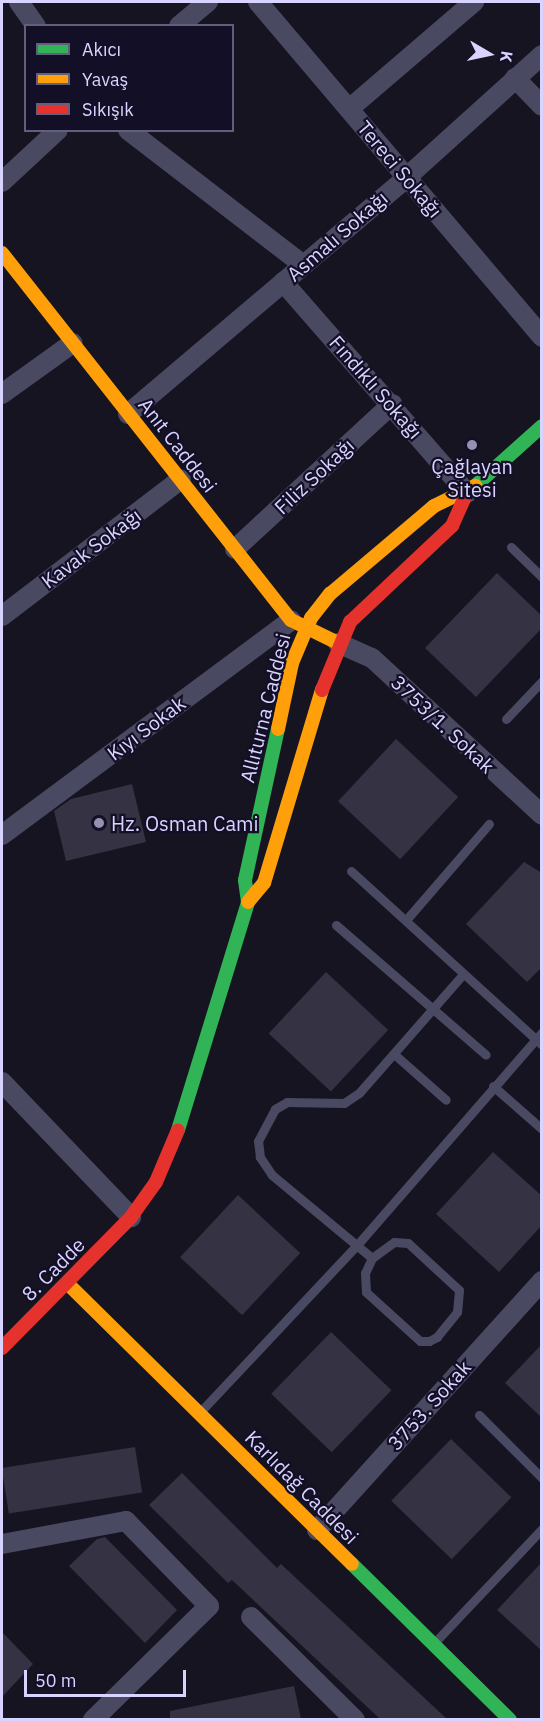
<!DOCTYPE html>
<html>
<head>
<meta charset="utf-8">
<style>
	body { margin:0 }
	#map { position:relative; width:543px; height:1721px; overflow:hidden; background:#161421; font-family:"IBM Plex Sans",sans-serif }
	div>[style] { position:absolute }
	.building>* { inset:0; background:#343243; transform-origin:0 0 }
	.lane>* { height:9px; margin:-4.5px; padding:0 4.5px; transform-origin:4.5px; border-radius:4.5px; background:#4a4962 }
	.street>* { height:20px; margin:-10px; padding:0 10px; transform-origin:10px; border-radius:10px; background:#4a4962 }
	.fast>* { height:14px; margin:-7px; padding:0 7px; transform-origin:7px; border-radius:7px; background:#30b455 }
	.slow>* { height:14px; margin:-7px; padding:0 7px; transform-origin:7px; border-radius:7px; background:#ff9f0a }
	.jam>* { height:14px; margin:-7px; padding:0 7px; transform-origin:7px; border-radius:7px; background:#e5322d }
	.dots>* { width:16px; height:16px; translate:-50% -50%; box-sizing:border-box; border:3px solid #130f26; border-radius:50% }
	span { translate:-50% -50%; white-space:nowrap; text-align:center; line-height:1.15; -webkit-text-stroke:4.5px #130f26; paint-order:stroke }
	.street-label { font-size:20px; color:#d9d4ff }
	.poi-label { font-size:20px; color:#d9d4ff }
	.left { translate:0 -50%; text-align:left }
	.frame { position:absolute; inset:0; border:3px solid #d9d4ff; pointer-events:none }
	.legend { position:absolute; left:24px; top:24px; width:210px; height:108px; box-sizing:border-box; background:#130f26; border:2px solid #625e7d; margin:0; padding:8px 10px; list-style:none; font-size:18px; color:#d9d4ff }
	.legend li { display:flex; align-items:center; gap:12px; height:30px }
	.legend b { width:30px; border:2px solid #625e7d }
	.north { position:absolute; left:459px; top:24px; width:60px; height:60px; -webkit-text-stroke:4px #130f26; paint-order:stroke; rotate:99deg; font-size:16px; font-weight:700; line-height:24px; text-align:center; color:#d9d4ff }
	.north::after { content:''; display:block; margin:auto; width:21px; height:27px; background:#d9d4ff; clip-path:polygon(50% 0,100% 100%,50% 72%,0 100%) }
	.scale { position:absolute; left:24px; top:1670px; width:162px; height:27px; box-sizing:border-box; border:3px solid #d9d4ff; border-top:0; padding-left:8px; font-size:18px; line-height:21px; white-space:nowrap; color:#d9d4ff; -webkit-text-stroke:4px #130f26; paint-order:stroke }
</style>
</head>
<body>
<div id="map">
	<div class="building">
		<div style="clip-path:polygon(497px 573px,542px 616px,542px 628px,476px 697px,425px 648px)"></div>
		<div style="left:396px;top:739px;width:85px;height:85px;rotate:43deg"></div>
		<div style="clip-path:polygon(132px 784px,146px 842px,66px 861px,54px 811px,71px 799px)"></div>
		<div style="clip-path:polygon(524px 862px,542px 873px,542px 967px,527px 982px,466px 924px)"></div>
		<div style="left:326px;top:972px;width:85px;height:84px;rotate:43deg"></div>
		<div style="clip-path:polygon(493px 1152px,542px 1196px,542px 1225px,499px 1272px,436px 1214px)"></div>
		<div style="left:238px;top:1195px;width:85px;height:85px;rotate:43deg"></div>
		<div style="left:331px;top:1332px;width:84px;height:86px;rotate:44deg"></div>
		<div style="clip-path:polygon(542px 1344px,542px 1418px,505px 1383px)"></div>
		<div style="left:451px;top:1439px;width:84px;height:86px;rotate:44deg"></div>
		<div style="left:135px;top:1447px;width:46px;height:135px;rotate:81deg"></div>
		<div style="clip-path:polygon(182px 1473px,277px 1568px,281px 1564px,447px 1719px,380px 1719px,232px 1580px,228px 1583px,149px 1505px)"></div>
		<div style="clip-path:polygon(105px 1537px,177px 1610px,145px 1643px,69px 1566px,97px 1539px)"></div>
		<div style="clip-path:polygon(542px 1562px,542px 1651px,497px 1610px)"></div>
		<div style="clip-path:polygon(2px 1632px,33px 1664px,2px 1697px)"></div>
		<div style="clip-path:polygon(294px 1686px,301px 1719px,170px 1719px,170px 1711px)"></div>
	</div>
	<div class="lane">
		<div style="left:511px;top:547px;width:43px;rotate:44.1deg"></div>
		<div style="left:506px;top:719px;width:52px;rotate:-46.5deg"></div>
		<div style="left:351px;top:871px;width:258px;rotate:42.3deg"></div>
		<div style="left:406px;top:920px;width:127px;rotate:-49.2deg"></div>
		<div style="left:336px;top:925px;width:198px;rotate:40.9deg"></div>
		<div style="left:394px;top:1054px;width:69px;rotate:41.5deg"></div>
		<div style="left:493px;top:1086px;width:65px;rotate:41.3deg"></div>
		<div style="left:394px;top:1242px;width:14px;rotate:4deg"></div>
		<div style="left:408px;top:1243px;width:69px;rotate:42.7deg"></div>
		<div style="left:459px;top:1290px;width:22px;rotate:95deg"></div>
		<div style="left:457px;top:1312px;width:32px;rotate:129deg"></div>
		<div style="left:437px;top:1337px;width:9px;rotate:153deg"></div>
		<div style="left:429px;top:1341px;width:9px;rotate:180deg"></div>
		<div style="left:420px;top:1341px;width:73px;rotate:-137.8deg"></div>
		<div style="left:366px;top:1292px;width:19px;rotate:-93deg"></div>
		<div style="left:365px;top:1273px;width:17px;rotate:-65deg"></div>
		<div style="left:372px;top:1258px;width:27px;rotate:-36deg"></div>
		<div style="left:372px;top:1258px;width:130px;rotate:-140.3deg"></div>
		<div style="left:272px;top:1175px;width:22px;rotate:-124deg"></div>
		<div style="left:260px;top:1157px;width:16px;rotate:-97deg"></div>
		<div style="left:258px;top:1141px;width:36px;rotate:-62deg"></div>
		<div style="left:275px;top:1109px;width:14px;rotate:-30deg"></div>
		<div style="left:287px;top:1102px;width:57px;rotate:1deg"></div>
		<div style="left:344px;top:1103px;width:18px;rotate:-34deg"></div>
		<div style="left:359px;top:1093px;width:158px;rotate:-48.8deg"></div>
		<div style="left:201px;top:1411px;width:228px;rotate:-46.8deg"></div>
		<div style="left:357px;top:1245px;width:282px;rotate:-49deg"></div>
		<div style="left:479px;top:1415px;width:89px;rotate:45deg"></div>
		<div style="left:435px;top:1642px;width:156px;rotate:-46.6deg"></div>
	</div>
	<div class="street">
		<div style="left:19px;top:2px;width:29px;rotate:55deg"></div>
		<div style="left:258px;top:2px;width:439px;rotate:49.7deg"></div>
		<div style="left:179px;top:26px;width:38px;rotate:-40deg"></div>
		<div style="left:515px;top:78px;width:39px;rotate:46deg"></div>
		<div style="left:349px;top:109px;width:165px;rotate:-40.6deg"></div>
		<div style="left:128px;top:130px;width:221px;rotate:37.6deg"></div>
		<div style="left:2px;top:182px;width:76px;rotate:-42.9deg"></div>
		<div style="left:283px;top:282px;width:280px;rotate:48.9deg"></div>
		<div style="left:2px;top:394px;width:87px;rotate:-35.7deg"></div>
		<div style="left:128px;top:414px;width:366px;rotate:-40.3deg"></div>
		<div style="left:407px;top:177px;width:182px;rotate:-42.1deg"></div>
		<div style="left:235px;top:549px;width:214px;rotate:-42.7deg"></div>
		<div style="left:2px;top:616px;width:225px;rotate:-37.4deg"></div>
		<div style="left:338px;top:643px;width:37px;rotate:24deg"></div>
		<div style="left:372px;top:658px;width:231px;rotate:42.7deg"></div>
		<div style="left:2px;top:835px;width:360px;rotate:-36.6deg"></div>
		<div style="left:2px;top:1082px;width:187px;rotate:46.3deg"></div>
		<div style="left:317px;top:1530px;width:336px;rotate:-47.9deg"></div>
		<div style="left:2px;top:1544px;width:126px;rotate:-10.5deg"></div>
		<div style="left:126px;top:1521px;width:119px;rotate:45.7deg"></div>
		<div style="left:209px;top:1606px;width:163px;rotate:135.5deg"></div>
		<div style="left:251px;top:1617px;width:146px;rotate:44.7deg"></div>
	</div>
	<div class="fast">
		<div style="left:475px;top:486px;width:90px;rotate:-41.8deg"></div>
		<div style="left:178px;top:1130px;width:239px;rotate:-72.9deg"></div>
		<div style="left:248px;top:902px;width:22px;rotate:-98deg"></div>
		<div style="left:245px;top:880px;width:155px;rotate:-77.7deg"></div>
		<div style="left:352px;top:1564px;width:222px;rotate:44.6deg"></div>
	</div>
	<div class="slow">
		<div style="left:2px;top:253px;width:467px;rotate:51.8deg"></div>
		<div style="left:291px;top:620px;width:52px;rotate:26.1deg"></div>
		<div style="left:278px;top:729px;width:67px;rotate:-78deg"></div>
		<div style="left:292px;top:663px;width:49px;rotate:-67.1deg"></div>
		<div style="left:311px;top:618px;width:31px;rotate:-52deg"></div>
		<div style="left:330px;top:594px;width:136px;rotate:-40.2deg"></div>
		<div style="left:434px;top:506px;width:46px;rotate:-26deg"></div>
		<div style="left:248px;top:902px;width:25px;rotate:-50deg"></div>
		<div style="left:264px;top:883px;width:202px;rotate:-73.3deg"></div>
		<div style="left:67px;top:1283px;width:400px;rotate:44.6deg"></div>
	</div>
	<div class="jam">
		<div style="left:322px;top:690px;width:74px;rotate:-67.6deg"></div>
		<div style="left:350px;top:622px;width:140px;rotate:-43.3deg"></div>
		<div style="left:452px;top:526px;width:36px;rotate:-66deg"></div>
		<div style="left:2px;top:1348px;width:184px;rotate:-45.4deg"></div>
		<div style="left:131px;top:1217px;width:43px;rotate:-54.5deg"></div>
		<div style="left:156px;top:1182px;width:56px;rotate:-67.1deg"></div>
	</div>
	<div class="dots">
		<div style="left:472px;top:445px;background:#9591b1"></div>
		<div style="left:99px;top:823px;background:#9591b1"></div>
	</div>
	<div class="street-label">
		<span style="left:400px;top:169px;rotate:50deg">Tereci Sokağı</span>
		<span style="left:337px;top:236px;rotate:-41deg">Asmalı Sokağı</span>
		<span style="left:376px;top:387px;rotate:49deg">Fındıklı Sokağı</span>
		<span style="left:178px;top:445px;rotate:52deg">Anıt Caddesi</span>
		<span style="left:314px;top:476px;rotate:-43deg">Filiz Sokağı</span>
		<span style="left:91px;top:548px;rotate:-37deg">Kavak Sokağı</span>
		<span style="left:265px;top:708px;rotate:-76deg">Allıturna Caddesi</span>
		<span style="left:443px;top:724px;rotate:43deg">3753/1. Sokak</span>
		<span style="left:146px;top:728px;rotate:-37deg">Kıyı Sokak</span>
		<span style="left:53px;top:1269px;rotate:-45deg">8. Cadde</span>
		<span style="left:429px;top:1405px;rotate:-48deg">3753. Sokak</span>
		<span style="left:302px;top:1487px;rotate:45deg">Karlıdağ Caddesi</span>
	</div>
	<div class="poi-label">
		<span style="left:472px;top:478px">Çağlayan<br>Sitesi</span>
		<span class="left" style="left:111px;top:823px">Hz. Osman Cami</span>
	</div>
	<div class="frame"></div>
	<ul class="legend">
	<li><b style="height:8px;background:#30b455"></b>Akıcı</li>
	<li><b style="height:8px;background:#ff9f0a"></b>Yavaş</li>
	<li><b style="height:8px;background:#e5322d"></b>Sıkışık</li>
	</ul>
	<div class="north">K</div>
	<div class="scale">50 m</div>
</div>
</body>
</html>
